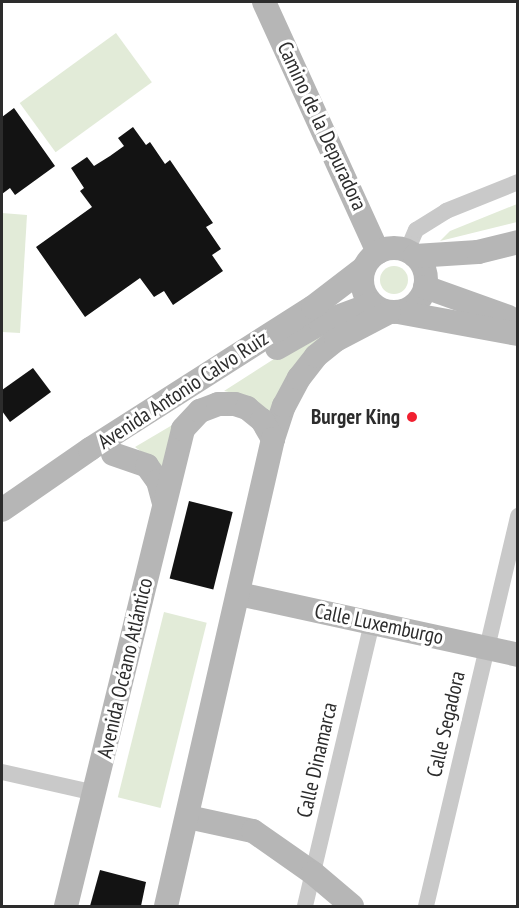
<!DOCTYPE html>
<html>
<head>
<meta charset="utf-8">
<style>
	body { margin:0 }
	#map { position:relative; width:519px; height:908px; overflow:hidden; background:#fff; font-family:"PT Sans Narrow",sans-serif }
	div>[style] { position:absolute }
	.green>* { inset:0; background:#e2ebd8; transform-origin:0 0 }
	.round { border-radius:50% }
	.building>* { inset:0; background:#131313; transform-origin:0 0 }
	.street>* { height:16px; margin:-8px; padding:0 8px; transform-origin:8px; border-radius:8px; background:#c9c9c9 }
	.secondary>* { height:24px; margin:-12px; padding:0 12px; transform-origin:12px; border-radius:12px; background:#b6b6b6 }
	.secondary>.ring { margin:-12px; padding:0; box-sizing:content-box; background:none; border:24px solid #b6b6b6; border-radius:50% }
	.dots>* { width:16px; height:16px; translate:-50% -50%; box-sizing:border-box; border:3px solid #fff; border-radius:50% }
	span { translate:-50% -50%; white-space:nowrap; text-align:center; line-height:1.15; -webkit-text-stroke:6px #fff; paint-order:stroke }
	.street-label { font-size:21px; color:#2c2c2c }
	.poi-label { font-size:21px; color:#2c2c2c; font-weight:700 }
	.right { translate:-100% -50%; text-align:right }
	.frame { position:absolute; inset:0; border:3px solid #2c2c2c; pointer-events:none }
</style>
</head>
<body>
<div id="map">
	<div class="green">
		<div style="left:116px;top:33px;width:61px;height:119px;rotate:54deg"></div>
		<div style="clip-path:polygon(517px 204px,517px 222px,440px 241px,450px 231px)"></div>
		<div style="clip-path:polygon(2px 213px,27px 215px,20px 333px,2px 332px)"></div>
		<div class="round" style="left:380px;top:266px;width:28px;height:28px"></div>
		<div style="clip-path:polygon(343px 323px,271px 416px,243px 395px,224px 391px,302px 341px)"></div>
		<div style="clip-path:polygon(174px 424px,162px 467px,135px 447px)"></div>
		<div style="left:164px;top:612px;width:44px;height:191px;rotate:14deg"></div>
	</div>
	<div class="building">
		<div style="clip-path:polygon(14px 108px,55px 166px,15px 195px,10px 188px,2px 194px,2px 117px)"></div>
		<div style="clip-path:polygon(133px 127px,146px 145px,150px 142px,165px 164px,170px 160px,213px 223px,206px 227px,221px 249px,212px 255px,223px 271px,173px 305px,164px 291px,154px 297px,140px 278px,85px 317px,36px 247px,92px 207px,80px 191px,84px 188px,71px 168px,87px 157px,94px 166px,110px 156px,124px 146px,118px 138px)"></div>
		<div style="clip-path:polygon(33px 368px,51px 392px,10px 422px,2px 411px,2px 390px)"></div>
		<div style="left:189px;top:501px;width:45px;height:80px;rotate:14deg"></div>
		<div style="clip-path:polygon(100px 870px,146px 882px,141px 906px,90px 906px)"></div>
	</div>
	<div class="street">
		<div style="left:407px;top:251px;width:23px;rotate:-67deg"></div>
		<div style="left:416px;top:230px;width:36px;rotate:-32deg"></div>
		<div style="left:446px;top:211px;width:78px;rotate:-21.9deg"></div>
		<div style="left:2px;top:772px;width:95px;rotate:12.7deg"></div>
		<div style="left:305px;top:906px;width:291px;rotate:-76.7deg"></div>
		<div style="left:426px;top:906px;width:401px;rotate:-76.7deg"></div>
	</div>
	<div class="secondary">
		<div style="left:264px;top:2px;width:275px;rotate:65.5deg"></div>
		<div class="ring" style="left:362px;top:248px;width:40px;height:40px"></div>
		<div style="left:415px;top:256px;width:63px;rotate:-3.6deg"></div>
		<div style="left:478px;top:252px;width:41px;rotate:-14deg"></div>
		<div style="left:425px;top:287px;width:89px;rotate:19.7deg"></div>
		<div style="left:398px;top:312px;width:122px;rotate:10.4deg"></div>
		<div style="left:277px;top:348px;width:51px;rotate:-29.6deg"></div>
		<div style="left:321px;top:323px;width:54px;rotate:-20.4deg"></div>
		<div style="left:273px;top:439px;width:35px;rotate:-72deg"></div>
		<div style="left:284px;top:406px;width:32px;rotate:-62deg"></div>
		<div style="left:299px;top:378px;width:28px;rotate:-52deg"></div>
		<div style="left:316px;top:356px;width:26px;rotate:-39deg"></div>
		<div style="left:336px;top:340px;width:60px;rotate:-27.8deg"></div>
		<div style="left:113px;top:454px;width:36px;rotate:19deg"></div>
		<div style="left:147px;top:466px;width:19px;rotate:54deg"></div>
		<div style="left:158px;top:481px;width:23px;rotate:75deg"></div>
		<div style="left:2px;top:510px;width:107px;rotate:-34.7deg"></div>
		<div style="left:90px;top:449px;width:264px;rotate:-32.5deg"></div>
		<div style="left:313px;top:307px;width:64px;rotate:-37.4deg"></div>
		<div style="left:239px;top:594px;width:286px;rotate:12.3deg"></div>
		<div style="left:188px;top:817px;width:66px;rotate:12.2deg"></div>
		<div style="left:253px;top:831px;width:73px;rotate:35deg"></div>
		<div style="left:313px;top:873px;width:51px;rotate:40.2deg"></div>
		<div style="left:66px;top:906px;width:491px;rotate:-76.2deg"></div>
		<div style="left:183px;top:429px;width:25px;rotate:-47deg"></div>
		<div style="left:200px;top:411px;width:19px;rotate:-21deg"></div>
		<div style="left:218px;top:404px;width:17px"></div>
		<div style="left:235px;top:404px;width:13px;rotate:18deg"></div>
		<div style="left:247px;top:408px;width:19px;rotate:39deg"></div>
		<div style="left:262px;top:420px;width:22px;rotate:60deg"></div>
		<div style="left:273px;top:439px;width:479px;rotate:102.9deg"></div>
	</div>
	<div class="dots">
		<div style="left:412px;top:417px;background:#f12030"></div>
	</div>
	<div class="street-label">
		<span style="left:322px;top:126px;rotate:65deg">Camino de la Depuradora</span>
		<span style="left:183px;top:390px;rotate:-33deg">Avenida Antonio Calvo Ruiz</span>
		<span style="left:379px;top:624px;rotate:12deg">Calle Luxemburgo</span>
		<span style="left:125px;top:668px;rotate:-77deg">Avenida Océano Atlántico</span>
		<span style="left:446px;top:724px;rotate:-77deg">Calle Segadora</span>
		<span style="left:317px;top:760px;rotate:-77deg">Calle Dinamarca</span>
	</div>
	<div class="poi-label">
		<span class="right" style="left:400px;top:417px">Burger King</span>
	</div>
	<div class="frame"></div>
</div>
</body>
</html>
